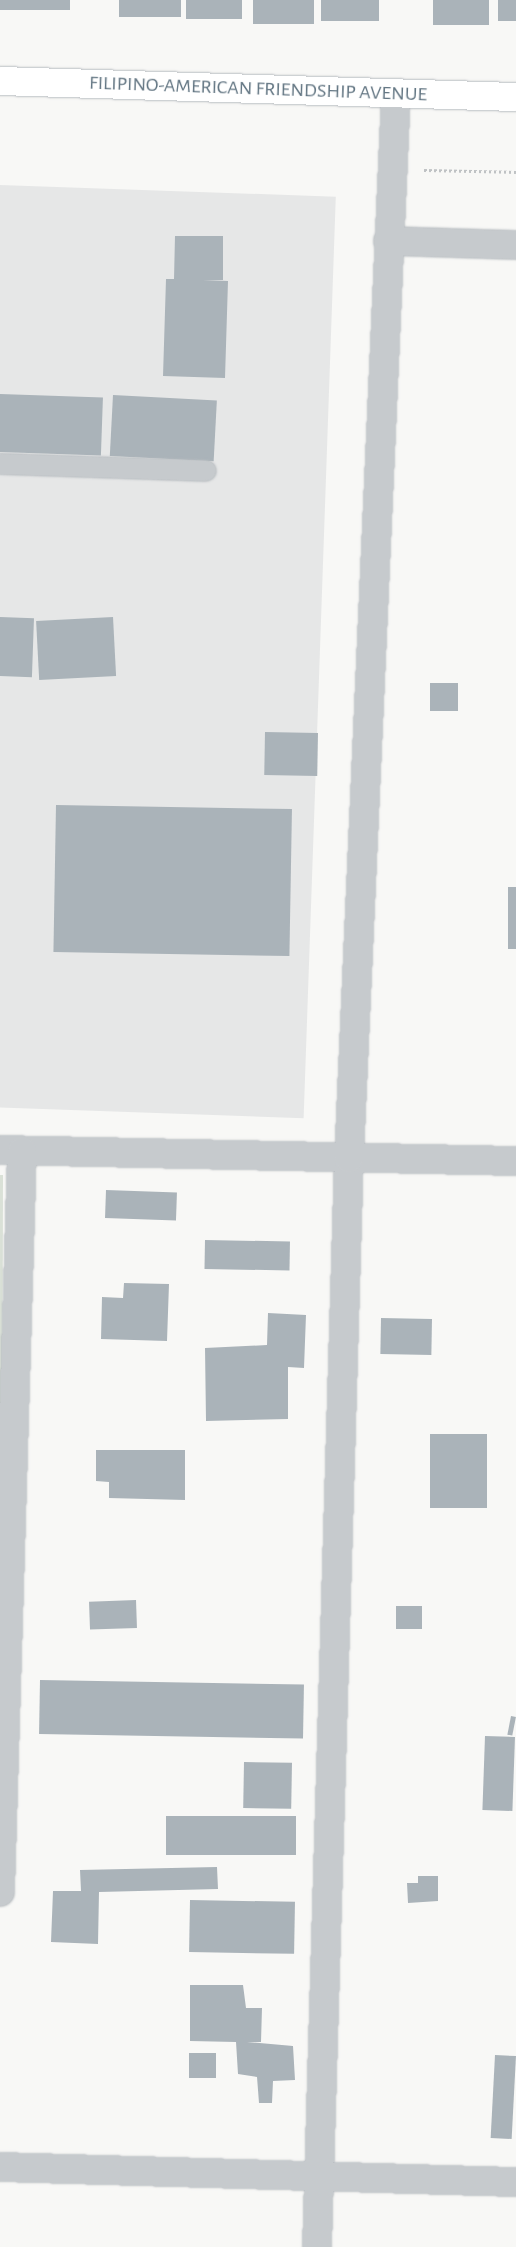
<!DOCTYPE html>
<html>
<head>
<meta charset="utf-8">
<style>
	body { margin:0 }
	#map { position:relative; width:516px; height:2247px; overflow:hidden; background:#f8f8f6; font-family:"Alegreya Sans",sans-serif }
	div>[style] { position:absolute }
	.built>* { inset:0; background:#e6e7e7; transform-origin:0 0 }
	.green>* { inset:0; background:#dae1d7 }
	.building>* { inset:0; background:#aab3b9; transform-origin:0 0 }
	.path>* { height:3px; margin-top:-1.5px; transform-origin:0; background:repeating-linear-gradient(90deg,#bfc2c4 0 2.5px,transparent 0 5px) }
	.roads { filter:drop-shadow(0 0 1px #b7bcc0) drop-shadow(0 0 1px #b7bcc0) }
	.service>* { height:20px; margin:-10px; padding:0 10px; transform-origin:10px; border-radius:10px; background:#c6cacd }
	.minor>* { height:28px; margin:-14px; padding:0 14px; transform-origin:14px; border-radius:14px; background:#c6cacd }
	.primary>* { height:28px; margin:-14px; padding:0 14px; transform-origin:14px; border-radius:14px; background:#fff }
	span { translate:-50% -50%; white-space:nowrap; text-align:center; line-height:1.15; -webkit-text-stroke:5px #fff; paint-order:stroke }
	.street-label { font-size:20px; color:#627582 }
</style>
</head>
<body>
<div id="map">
	<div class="built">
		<div style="left:0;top:185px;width:336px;height:922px;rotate:2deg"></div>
	</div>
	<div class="green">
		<div style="clip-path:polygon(0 1175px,3px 1175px,2px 1574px,0 1574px)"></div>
	</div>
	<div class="building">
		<div style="left:0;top:0;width:70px;height:10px"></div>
		<div style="left:119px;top:0;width:62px;height:17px"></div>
		<div style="left:186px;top:0;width:56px;height:19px"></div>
		<div style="left:253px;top:0;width:61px;height:24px"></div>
		<div style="left:321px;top:0;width:58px;height:21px"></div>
		<div style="left:433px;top:0;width:56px;height:25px"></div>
		<div style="left:498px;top:0;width:18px;height:21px"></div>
		<div style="clip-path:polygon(175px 236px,223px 236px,223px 280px,203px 280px,228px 281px,225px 378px,163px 376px,166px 279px,174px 279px)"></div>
		<div style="left:0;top:394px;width:103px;height:58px;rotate:2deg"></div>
		<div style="left:113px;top:395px;width:104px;height:61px;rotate:3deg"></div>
		<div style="left:0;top:617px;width:34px;height:59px;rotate:2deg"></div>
		<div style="left:113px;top:617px;width:59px;height:77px;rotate:87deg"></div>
		<div style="left:430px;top:683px;width:28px;height:28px"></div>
		<div style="left:265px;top:732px;width:53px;height:43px;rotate:1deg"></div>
		<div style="left:56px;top:805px;width:236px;height:147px;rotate:1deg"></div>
		<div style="left:508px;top:887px;width:8px;height:62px"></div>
		<div style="left:106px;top:1190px;width:71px;height:28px;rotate:2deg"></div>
		<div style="left:205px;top:1240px;width:85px;height:29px;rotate:1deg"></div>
		<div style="clip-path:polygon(124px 1283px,169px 1284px,167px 1341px,101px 1339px,102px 1297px,123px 1298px)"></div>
		<div style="clip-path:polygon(268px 1313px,306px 1315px,304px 1368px,288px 1367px,288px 1419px,206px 1421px,205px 1348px,267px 1345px)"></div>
		<div style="left:381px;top:1318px;width:51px;height:36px;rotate:1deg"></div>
		<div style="left:430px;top:1434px;width:57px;height:74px"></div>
		<div style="clip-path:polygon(96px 1450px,185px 1450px,185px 1500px,109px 1498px,109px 1482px,96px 1481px)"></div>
		<div style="left:136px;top:1600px;width:28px;height:47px;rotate:88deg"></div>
		<div style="left:396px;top:1606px;width:26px;height:23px"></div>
		<div style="left:40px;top:1680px;width:264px;height:54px;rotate:1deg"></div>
		<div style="left:511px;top:1716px;width:5px;height:19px;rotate:11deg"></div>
		<div style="left:485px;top:1736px;width:30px;height:74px;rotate:2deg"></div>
		<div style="left:244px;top:1762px;width:48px;height:46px;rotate:1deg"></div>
		<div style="left:296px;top:1816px;width:39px;height:130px;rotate:90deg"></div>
		<div style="clip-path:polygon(217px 1867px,218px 1889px,99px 1892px,98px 1944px,51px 1942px,53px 1891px,81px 1891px,80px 1870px)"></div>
		<div style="clip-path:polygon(418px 1876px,438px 1876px,438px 1901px,408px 1903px,407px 1883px,418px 1883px)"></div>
		<div style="left:190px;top:1900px;width:105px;height:52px;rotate:1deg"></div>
		<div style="clip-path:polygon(190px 1985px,243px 1985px,246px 2008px,262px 2008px,261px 2042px,247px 2042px,293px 2046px,295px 2080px,273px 2081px,272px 2103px,259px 2103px,257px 2077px,238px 2074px,236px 2042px,190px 2041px)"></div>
		<div style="left:189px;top:2053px;width:27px;height:25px"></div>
		<div style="left:495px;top:2055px;width:21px;height:83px;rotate:3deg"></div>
	</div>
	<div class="path">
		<div style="left:424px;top:170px;width:92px;rotate:1.2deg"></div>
	</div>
	<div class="roads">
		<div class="service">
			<div style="left:0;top:464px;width:206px;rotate:1.9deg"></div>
		</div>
		<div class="minor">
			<div style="left:388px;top:241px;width:128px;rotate:1.8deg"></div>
			<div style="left:0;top:1150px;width:516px;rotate:1.22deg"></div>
			<div style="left:0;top:1892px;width:741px;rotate:-88.3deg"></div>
			<div style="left:0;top:2167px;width:516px;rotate:1.67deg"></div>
			<div style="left:317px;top:2247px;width:1089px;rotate:-88.32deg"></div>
			<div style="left:349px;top:1158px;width:1065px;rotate:-87.47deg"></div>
		</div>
		<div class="primary">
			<div style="left:0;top:81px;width:516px;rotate:1.78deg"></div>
		</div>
	</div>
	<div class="street-label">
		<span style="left:258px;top:89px;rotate:2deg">FILIPINO-AMERICAN FRIENDSHIP AVENUE</span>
	</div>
</div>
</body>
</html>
